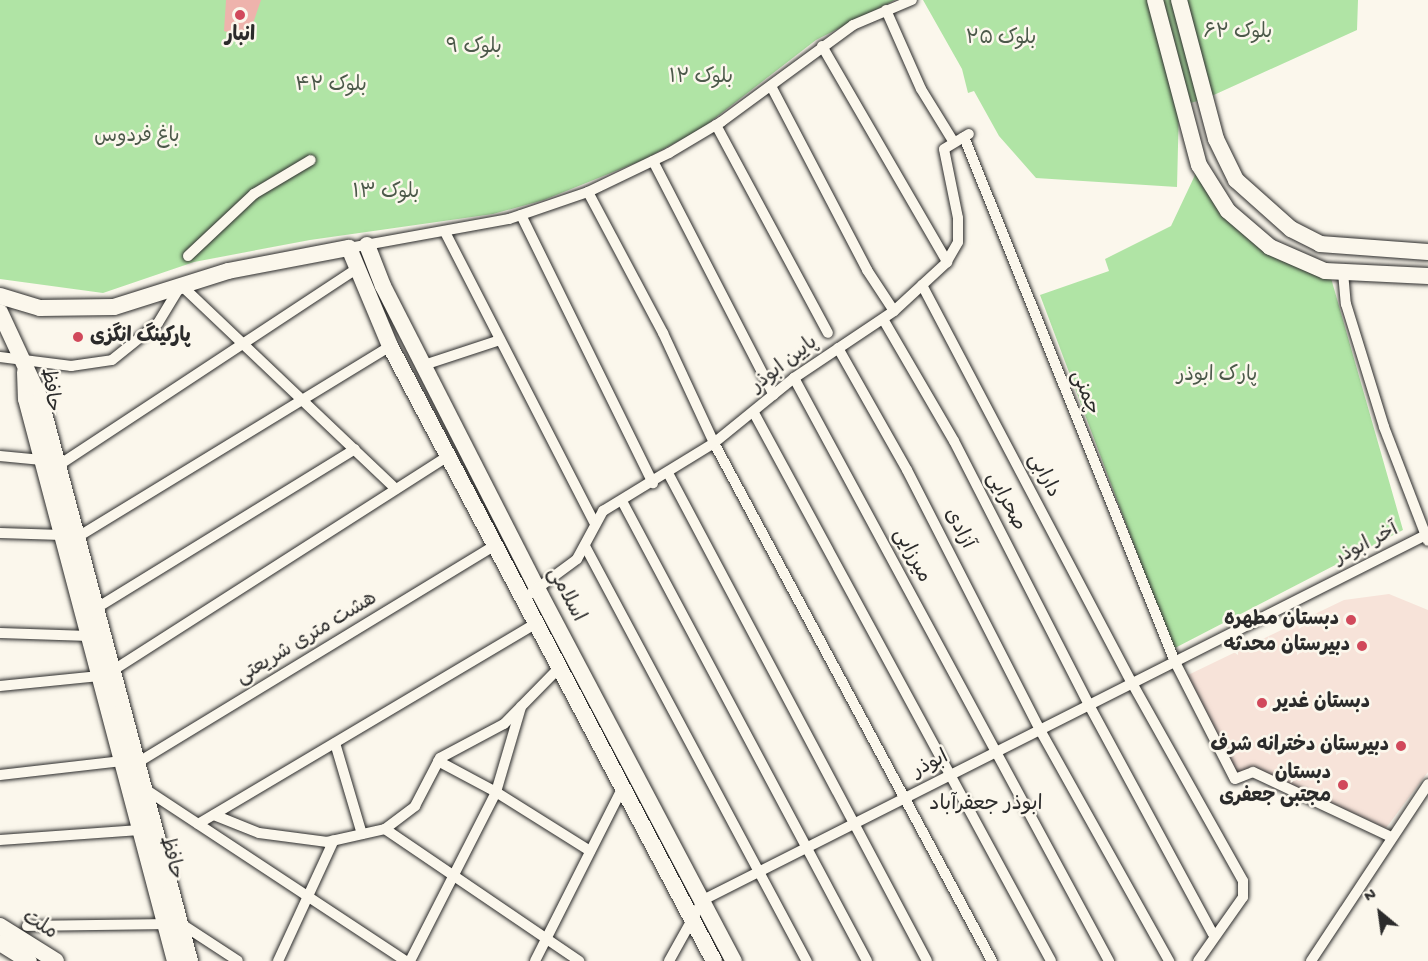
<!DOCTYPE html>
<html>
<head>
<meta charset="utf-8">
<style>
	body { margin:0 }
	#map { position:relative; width:1428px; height:961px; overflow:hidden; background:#fbf7ec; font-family:"Gochi Hand","Playpen Sans Arabic",sans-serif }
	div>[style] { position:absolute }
	.built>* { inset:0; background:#f7e3d9 }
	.green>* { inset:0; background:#b0e4a5 }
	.building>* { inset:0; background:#eeb3ac }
	.roads { filter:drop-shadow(0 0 2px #2b2b2b) drop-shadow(0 0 2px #2b2b2b) }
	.street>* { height:10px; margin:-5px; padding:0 5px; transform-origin:5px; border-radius:5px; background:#fbf7ec }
	.secondary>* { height:16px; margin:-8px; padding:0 8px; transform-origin:8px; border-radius:8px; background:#fbf7ec }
	.dots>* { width:16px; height:16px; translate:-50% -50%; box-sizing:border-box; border:3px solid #fbf7ec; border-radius:50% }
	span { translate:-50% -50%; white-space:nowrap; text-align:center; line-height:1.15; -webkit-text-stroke:5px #fbf7ec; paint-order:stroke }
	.park-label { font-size:20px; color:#4c594a }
	.poi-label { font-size:20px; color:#2b2b2b; font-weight:700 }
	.left { translate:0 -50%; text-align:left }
	.right { translate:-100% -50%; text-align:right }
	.street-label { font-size:20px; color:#2b2b2b }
	.neighbourhood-label { font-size:21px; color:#2b2b2b }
	.north { position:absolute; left:1350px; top:883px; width:60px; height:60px; -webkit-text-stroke:4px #fbf7ec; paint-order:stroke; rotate:331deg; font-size:16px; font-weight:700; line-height:24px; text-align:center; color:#2b2b2b }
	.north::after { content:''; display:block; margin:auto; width:21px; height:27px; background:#2b2b2b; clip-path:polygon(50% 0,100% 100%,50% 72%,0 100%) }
</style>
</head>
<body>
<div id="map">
	<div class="built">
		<div style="clip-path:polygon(1389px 594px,1428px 610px,1428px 772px,1386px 828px,1253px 767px,1238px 774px,1188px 675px,1344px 600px)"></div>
	</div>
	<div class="green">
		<div style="clip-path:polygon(0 0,895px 0,816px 40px,701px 129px,643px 160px,544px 200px,493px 214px,310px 240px,194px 262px,103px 293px,0 279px)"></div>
		<div style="clip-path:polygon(923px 0,1358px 0,1357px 30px,1205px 99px,1179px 106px,1177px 187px,1036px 178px,999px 136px,974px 91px,968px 93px,962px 69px)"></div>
		<div style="clip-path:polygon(1196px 173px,1253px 241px,1331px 278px,1403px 530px,1173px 649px,1040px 295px,1109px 271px,1105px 259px,1171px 226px)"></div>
	</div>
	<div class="building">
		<div style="clip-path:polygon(226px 0,261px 0,248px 38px,224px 31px)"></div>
	</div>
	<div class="roads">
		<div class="street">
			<div style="left:886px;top:10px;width:86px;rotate:66.1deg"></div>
			<div style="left:921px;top:89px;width:61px;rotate:58.4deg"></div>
			<div style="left:822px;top:46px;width:250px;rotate:59.9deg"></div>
			<div style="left:771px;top:86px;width:208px;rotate:62.4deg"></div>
			<div style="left:867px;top:270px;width:49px;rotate:56.6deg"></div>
			<div style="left:716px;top:125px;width:236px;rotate:61.7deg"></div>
			<div style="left:964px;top:137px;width:566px;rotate:68.1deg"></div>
			<div style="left:1175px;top:662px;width:131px;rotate:62.9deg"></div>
			<div style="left:1235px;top:779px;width:19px;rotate:-21deg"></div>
			<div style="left:1253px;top:772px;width:153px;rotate:25.2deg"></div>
			<div style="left:653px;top:161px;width:263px;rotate:62.7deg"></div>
			<div style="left:588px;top:192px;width:160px;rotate:62deg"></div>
			<div style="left:663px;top:333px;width:121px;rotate:65.1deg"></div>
			<div style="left:714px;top:443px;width:588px;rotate:61.78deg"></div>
			<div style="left:521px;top:215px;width:299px;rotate:63.8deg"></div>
			<div style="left:445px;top:232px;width:326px;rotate:62.8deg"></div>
			<div style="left:349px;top:248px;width:163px;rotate:-10.3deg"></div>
			<div style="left:509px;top:219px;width:83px;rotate:-18.9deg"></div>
			<div style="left:588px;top:192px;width:90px;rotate:-25.7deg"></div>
			<div style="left:669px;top:153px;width:61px;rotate:-30.8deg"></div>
			<div style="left:721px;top:122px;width:164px;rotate:-36.3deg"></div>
			<div style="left:853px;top:25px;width:64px;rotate:-23deg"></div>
			<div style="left:188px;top:256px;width:91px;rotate:-43.2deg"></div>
			<div style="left:254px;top:194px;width:66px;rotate:-30.8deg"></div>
			<div style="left:1343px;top:272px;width:32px;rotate:85deg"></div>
			<div style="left:1346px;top:304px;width:129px;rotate:72.8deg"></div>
			<div style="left:1384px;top:427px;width:122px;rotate:68.9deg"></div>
			<div style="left:922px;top:285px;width:450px;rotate:62.2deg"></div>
			<div style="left:1132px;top:683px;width:227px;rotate:60.7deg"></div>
			<div style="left:1243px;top:881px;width:16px;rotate:90deg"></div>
			<div style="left:1243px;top:897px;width:78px;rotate:125.1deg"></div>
			<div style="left:883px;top:319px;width:141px;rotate:59.8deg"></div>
			<div style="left:954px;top:441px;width:297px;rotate:62.9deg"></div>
			<div style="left:1089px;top:705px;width:260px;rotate:61.6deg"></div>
			<div style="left:838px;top:348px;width:140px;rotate:60.5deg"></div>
			<div style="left:907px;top:470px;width:292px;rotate:62.9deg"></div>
			<div style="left:1040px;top:730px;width:265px;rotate:60.8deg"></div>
			<div style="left:0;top:357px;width:72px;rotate:7.2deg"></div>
			<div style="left:71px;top:366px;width:41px;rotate:-8.3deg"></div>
			<div style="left:112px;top:360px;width:59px;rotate:-38.8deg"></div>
			<div style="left:158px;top:323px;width:44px;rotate:-58.8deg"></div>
			<div style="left:181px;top:285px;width:296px;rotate:43.5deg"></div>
			<div style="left:424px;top:365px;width:80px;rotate:-18.2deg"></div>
			<div style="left:794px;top:378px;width:663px;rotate:61.62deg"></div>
			<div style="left:754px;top:413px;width:623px;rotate:61.54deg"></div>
			<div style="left:0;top:456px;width:42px;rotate:5.4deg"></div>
			<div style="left:56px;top:467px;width:359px;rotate:-33.4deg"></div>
			<div style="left:668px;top:473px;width:552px;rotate:62.04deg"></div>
			<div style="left:622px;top:501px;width:521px;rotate:61.96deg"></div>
			<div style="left:0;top:533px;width:62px;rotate:1.8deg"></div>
			<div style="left:76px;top:538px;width:368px;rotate:-31.4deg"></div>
			<div style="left:585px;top:546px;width:471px;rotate:61.9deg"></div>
			<div style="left:523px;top:599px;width:67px;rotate:-36.5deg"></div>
			<div style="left:577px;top:559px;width:55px;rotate:-61.6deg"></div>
			<div style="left:603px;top:511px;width:130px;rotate:-31.5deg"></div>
			<div style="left:714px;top:443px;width:103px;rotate:-39.1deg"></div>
			<div style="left:794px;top:378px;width:120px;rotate:-33.8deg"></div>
			<div style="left:894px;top:311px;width:71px;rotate:-42.7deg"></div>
			<div style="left:946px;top:263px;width:24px;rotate:-60deg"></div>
			<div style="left:958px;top:242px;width:24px;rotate:-90deg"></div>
			<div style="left:958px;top:218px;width:70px;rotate:-101.5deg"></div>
			<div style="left:944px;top:149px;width:29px;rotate:-31deg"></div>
			<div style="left:95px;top:609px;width:305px;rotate:-31.6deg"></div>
			<div style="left:0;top:633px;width:89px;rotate:1.9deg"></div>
			<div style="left:112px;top:671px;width:399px;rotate:-32.6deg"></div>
			<div style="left:0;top:686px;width:100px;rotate:-5.7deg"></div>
			<div style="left:335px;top:743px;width:95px;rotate:73.5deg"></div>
			<div style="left:438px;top:761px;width:66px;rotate:28.1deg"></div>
			<div style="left:496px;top:792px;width:111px;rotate:32.1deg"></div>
			<div style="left:137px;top:763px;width:419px;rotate:-31.3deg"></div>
			<div style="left:0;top:775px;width:123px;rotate:-6.5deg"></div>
			<div style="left:145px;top:789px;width:313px;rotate:33.4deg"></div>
			<div style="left:214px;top:815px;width:48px;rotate:21.8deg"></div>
			<div style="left:259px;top:833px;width:69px;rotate:7.5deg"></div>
			<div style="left:327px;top:842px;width:59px;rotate:-12.6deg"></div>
			<div style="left:385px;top:829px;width:235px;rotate:34.2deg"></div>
			<div style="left:198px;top:824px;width:393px;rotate:-30.7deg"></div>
			<div style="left:385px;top:829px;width:38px;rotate:-37deg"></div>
			<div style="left:415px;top:806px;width:54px;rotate:-62.5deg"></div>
			<div style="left:440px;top:758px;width:72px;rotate:-28deg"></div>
			<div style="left:504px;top:724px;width:78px;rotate:-45.5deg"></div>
			<div style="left:0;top:840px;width:140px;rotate:-4.1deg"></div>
			<div style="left:180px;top:923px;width:69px;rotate:33.2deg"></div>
			<div style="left:27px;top:926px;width:138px;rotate:-0.8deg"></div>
			<div style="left:278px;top:961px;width:133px;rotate:-65.2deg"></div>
			<div style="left:410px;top:961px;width:190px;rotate:-63deg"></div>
			<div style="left:496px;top:792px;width:89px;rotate:-73.6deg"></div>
			<div style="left:535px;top:961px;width:195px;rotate:-63.2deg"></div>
			<div style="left:669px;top:961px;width:70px;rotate:-60.9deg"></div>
			<div style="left:703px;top:900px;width:808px;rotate:-26.79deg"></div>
			<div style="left:1311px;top:961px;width:212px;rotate:-56.5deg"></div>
		</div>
		<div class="secondary">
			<div style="left:1155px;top:0;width:171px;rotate:75.1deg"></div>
			<div style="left:1199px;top:165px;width:54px;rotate:57.8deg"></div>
			<div style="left:1228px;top:211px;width:55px;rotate:40.6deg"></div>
			<div style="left:1270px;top:247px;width:60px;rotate:23.6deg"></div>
			<div style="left:1325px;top:271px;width:103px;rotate:2.8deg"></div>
			<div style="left:1179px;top:0;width:144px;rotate:75.1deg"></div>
			<div style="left:1216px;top:139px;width:46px;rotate:64deg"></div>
			<div style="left:1236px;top:180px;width:74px;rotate:41.7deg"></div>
			<div style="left:1291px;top:229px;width:33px;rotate:27deg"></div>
			<div style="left:1320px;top:244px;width:108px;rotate:4.2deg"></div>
			<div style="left:367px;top:245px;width:44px;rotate:68.7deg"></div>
			<div style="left:383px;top:286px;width:341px;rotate:63deg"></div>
			<div style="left:538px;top:590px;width:420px;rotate:62.2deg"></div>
			<div style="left:0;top:296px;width:42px;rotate:16.7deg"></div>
			<div style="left:40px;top:308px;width:74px;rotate:-0.8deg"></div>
			<div style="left:114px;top:307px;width:120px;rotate:-17.5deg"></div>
			<div style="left:228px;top:271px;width:123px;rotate:-10.8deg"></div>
			<div style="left:349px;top:248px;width:106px;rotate:67.3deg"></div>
			<div style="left:390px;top:346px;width:695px;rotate:62.22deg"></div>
			<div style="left:0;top:312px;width:95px;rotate:65.1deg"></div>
			<div style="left:40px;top:398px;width:583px;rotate:75.08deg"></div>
			<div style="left:25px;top:372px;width:27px;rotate:88deg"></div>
			<div style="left:26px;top:399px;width:581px;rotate:75.15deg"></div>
			<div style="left:0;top:926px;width:66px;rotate:32deg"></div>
			<div style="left:0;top:943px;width:34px;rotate:32deg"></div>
		</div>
	</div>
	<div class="dots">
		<div style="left:240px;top:15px;background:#d1495b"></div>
		<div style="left:78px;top:337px;background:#d1495b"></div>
		<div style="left:1351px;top:620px;background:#d1495b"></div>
		<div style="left:1362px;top:646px;background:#d1495b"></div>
		<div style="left:1262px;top:703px;background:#d1495b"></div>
		<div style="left:1401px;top:746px;background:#d1495b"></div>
		<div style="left:1343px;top:785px;background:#d1495b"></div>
	</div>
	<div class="park-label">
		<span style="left:1238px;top:33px">بلوک ۶۲</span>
		<span style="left:1001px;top:39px">بلوک ۲۵</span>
		<span style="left:474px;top:48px">بلوک ۹</span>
		<span style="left:701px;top:78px">بلوک ۱۲</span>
		<span style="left:331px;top:86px">بلوک ۴۲</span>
		<span style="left:137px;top:137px">باغ فردوس</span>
		<span style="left:386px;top:193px">بلوک ۱۳</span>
		<span style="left:1217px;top:376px">پارک ابوذر</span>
	</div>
	<div class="poi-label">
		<span style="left:240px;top:36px">انبار</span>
		<span class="left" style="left:90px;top:337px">پارکینگ انگزی</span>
		<span class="right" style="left:1339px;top:620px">دبستان مطهره</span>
		<span class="right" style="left:1350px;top:646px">دبیرستان محدثه</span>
		<span class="left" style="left:1274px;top:703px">دبستان غدیر</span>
		<span class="right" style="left:1389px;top:746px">دبیرستان دخترانه شرف</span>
		<span class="right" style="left:1331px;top:786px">دبستان<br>مجتبی جعفری</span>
	</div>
	<div class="street-label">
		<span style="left:785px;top:365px;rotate:-38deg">پایین ابوذر</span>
		<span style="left:49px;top:390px;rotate:82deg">حافظ</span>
		<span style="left:1084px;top:393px;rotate:68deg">چمنی</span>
		<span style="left:1043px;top:476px;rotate:62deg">دارابی</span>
		<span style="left:1005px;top:502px;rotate:63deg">صحرایی</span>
		<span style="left:958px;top:529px;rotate:63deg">آزادی</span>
		<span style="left:1367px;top:545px;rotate:-27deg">آخر ابوذر</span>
		<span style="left:911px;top:556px;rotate:62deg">میرزایی</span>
		<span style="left:565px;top:595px;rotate:62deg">اسلامی</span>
		<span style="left:307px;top:639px;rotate:-31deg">هشت متری شریعتی</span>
		<span style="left:931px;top:765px;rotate:-27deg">ابوذر</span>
		<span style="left:170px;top:858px;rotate:75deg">حافظ</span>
		<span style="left:39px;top:926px;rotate:32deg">ملت</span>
	</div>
	<div class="neighbourhood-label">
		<span style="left:986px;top:806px">ابوذر جعفرآباد</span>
	</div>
	<div class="north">N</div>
</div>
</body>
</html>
